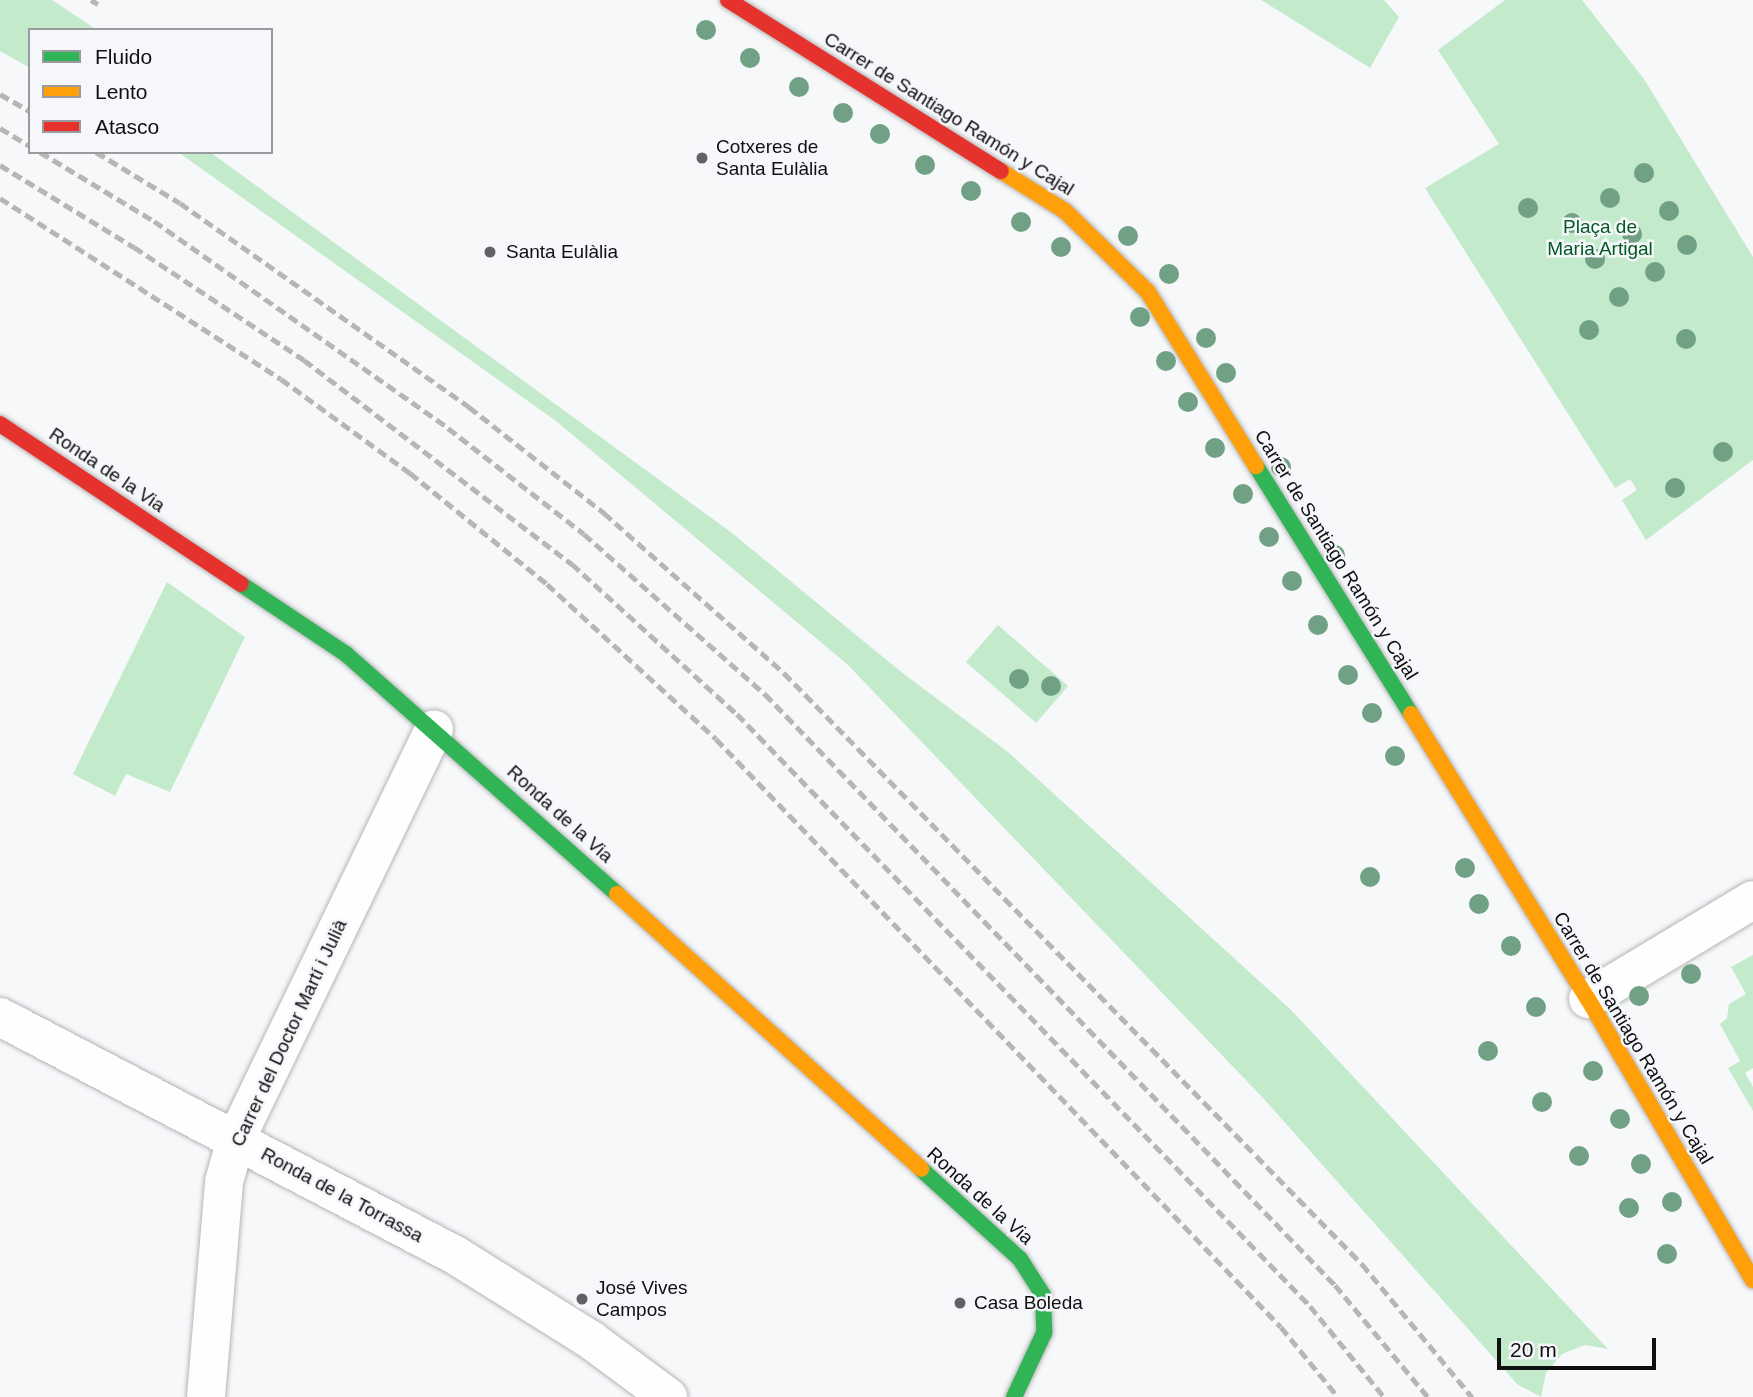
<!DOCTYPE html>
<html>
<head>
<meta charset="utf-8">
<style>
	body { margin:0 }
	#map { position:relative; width:1753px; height:1397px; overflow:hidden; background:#f7f8fa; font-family:Arial,sans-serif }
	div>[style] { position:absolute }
	.green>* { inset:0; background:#c4eacc; transform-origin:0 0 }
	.roads { filter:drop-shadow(0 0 2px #b5b5b7) drop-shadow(0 0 2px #b5b5b7) }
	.street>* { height:38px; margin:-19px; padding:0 19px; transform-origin:19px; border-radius:19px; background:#fefefe }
	.fast>* { height:16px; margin:-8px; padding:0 8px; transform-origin:8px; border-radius:8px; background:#30b455 }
	.slow>* { height:16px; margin:-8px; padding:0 8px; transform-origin:8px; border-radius:8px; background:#ff9f0a }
	.jam>* { height:16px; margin:-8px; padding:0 8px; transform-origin:8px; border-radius:8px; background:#e5322d }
	.rail>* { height:5px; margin-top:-2.5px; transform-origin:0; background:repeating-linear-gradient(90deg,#b6b6b7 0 10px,transparent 0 15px) }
	.trees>* { width:20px; height:20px; margin:-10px; border-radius:50%; background:#71a184 }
	.dots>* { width:19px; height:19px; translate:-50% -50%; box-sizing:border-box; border:4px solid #f6f7fb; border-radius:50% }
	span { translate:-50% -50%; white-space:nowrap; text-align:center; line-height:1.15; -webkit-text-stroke:5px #f6f7fb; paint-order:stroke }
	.street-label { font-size:19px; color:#101012 }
	.poi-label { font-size:19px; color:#101012 }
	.left { translate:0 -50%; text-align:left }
	.park-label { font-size:19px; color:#035923 }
	.legend { position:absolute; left:28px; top:28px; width:245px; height:126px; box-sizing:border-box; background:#f6f7fb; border:2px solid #9a9b9e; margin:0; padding:9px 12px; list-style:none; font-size:21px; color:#101012 }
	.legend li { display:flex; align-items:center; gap:14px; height:35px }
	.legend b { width:35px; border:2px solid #9a9b9e }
	.scale { position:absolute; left:1497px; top:1338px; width:159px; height:32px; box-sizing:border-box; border:4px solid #101012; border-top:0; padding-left:9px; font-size:21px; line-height:24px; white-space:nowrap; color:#101012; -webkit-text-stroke:5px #f6f7fb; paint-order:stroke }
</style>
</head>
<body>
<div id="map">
	<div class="green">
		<div style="clip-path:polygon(0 0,52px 0,97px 30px,30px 30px,30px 68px,0 51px)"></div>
		<div style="clip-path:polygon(1261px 0,1384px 0,1399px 17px,1370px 68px)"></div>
		<div style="clip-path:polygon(1505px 0,1582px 0,1644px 79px,1753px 257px,1753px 460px,1646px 540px,1622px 500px,1637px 490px,1630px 479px,1615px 488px,1425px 188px,1499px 144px,1438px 50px)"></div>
		<div style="clip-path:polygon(178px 152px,210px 152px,732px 533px,900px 671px,1008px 752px,1291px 1010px,1608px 1349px,1585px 1345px,1562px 1354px,1546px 1373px,1541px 1397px,1517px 1384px,1264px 1099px,847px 664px,556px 421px)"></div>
		<div style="clip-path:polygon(167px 582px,245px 637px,170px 792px,126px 774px,115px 796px,73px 774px)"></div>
		<div style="left:998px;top:625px;width:93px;height:49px;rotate:41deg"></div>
		<div style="clip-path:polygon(1753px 955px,1753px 1068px,1745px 1073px,1753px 1087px,1753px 1111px,1728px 1068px,1740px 1061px,1720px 1024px,1727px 1018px,1729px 1004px,1746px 994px,1731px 967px)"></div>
	</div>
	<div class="roads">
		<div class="street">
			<div style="left:1588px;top:999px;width:192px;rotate:-31deg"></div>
			<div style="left:0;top:1017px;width:513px;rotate:27.61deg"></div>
			<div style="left:455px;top:1255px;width:160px;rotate:32deg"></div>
			<div style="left:591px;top:1340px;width:96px;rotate:36.5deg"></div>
			<div style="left:206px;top:1397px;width:216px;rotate:-85.2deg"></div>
			<div style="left:224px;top:1182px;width:45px;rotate:-74.4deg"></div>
			<div style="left:236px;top:1139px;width:455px;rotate:-64.2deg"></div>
		</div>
		<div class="fast">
			<div style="left:1256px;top:466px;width:292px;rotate:58deg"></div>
			<div style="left:241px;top:584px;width:126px;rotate:33.7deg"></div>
			<div style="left:346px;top:654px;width:362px;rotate:41.5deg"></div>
			<div style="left:921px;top:1169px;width:134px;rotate:42.3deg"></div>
			<div style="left:1020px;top:1259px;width:43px;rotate:57.4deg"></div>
			<div style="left:1043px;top:1295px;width:38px;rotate:88deg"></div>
			<div style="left:1044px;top:1333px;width:71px;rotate:115.1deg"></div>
		</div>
		<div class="slow">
			<div style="left:1001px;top:171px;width:75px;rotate:32deg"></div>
			<div style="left:1065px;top:211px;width:116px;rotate:44.3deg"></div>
			<div style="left:1148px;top:292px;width:205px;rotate:58.2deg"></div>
			<div style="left:1411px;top:714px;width:335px;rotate:58.2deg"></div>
			<div style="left:1588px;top:999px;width:326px;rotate:59.6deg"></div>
			<div style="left:617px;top:894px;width:410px;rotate:42.1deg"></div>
		</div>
		<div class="jam">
			<div style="left:728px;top:0;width:322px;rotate:32.1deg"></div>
			<div style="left:0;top:424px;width:289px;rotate:33.6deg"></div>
		</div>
	</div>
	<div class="rail">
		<div style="left:91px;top:0;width:8px;rotate:30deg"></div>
		<div style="left:0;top:94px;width:34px;rotate:30deg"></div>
		<div style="left:0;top:128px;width:35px;rotate:31deg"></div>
		<div style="left:40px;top:152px;width:133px;rotate:31.2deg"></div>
		<div style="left:154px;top:221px;width:360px;rotate:35.1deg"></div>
		<div style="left:448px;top:428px;width:172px;rotate:37.9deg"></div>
		<div style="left:584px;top:534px;width:242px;rotate:41.5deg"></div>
		<div style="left:765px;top:694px;width:821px;rotate:46.04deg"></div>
		<div style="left:1335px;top:1285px;width:146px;rotate:50.3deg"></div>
		<div style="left:96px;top:152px;width:98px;rotate:31.3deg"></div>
		<div style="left:180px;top:203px;width:354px;rotate:35.2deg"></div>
		<div style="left:469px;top:407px;width:172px;rotate:38.1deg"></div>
		<div style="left:604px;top:513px;width:241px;rotate:41.6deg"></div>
		<div style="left:784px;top:673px;width:827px;rotate:45.64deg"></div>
		<div style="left:1362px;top:1264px;width:173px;rotate:50.4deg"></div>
		<div style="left:0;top:165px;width:157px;rotate:31.5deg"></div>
		<div style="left:134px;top:247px;width:204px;rotate:33.6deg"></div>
		<div style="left:304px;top:360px;width:337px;rotate:37.3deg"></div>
		<div style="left:572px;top:564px;width:223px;rotate:42.3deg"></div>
		<div style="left:737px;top:714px;width:824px;rotate:45.93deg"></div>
		<div style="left:1310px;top:1306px;width:117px;rotate:50.9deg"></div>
		<div style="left:0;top:198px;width:334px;rotate:32.8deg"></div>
		<div style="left:281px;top:379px;width:160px;rotate:36.1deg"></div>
		<div style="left:410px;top:473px;width:176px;rotate:39deg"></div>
		<div style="left:547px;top:584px;width:229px;rotate:42.5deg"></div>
		<div style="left:716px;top:739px;width:815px;rotate:46.14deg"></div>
		<div style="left:1281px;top:1327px;width:90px;rotate:50.8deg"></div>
	</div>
	<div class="trees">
		<div style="left:706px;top:30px"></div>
		<div style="left:750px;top:58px"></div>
		<div style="left:799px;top:87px"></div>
		<div style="left:843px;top:113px"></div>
		<div style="left:880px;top:134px"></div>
		<div style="left:925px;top:165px"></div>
		<div style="left:1644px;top:173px"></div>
		<div style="left:971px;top:191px"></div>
		<div style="left:1610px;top:198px"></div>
		<div style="left:1528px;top:208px"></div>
		<div style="left:1669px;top:211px"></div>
		<div style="left:1021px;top:222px"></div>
		<div style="left:1572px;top:223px"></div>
		<div style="left:1632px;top:234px"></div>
		<div style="left:1128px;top:236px"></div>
		<div style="left:1687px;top:245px"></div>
		<div style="left:1061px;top:247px"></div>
		<div style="left:1595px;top:259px"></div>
		<div style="left:1655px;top:272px"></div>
		<div style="left:1169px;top:274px"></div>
		<div style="left:1619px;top:297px"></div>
		<div style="left:1140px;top:317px"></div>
		<div style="left:1589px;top:330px"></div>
		<div style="left:1206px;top:338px"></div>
		<div style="left:1686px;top:339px"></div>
		<div style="left:1166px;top:361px"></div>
		<div style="left:1226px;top:373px"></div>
		<div style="left:1188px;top:402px"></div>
		<div style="left:1215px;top:448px"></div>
		<div style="left:1723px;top:452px"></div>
		<div style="left:1281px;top:467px"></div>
		<div style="left:1675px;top:488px"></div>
		<div style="left:1243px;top:494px"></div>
		<div style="left:1269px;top:537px"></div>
		<div style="left:1335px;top:555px"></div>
		<div style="left:1292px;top:581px"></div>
		<div style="left:1318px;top:625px"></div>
		<div style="left:1348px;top:675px"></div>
		<div style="left:1019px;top:679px"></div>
		<div style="left:1051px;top:686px"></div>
		<div style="left:1372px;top:713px"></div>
		<div style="left:1395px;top:756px"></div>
		<div style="left:1465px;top:868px"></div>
		<div style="left:1370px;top:877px"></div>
		<div style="left:1479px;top:904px"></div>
		<div style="left:1511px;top:946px"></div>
		<div style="left:1691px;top:974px"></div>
		<div style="left:1639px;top:996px"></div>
		<div style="left:1536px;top:1007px"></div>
		<div style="left:1488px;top:1051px"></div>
		<div style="left:1593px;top:1071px"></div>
		<div style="left:1542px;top:1102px"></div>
		<div style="left:1620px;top:1119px"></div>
		<div style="left:1579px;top:1156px"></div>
		<div style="left:1641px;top:1164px"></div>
		<div style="left:1672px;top:1202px"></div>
		<div style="left:1629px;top:1208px"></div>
		<div style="left:1667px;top:1254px"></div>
	</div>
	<div class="dots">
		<div style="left:702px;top:158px;background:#616163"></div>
		<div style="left:490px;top:252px;background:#616163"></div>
		<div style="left:582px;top:1299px;background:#616163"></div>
		<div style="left:960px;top:1303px;background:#616163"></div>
	</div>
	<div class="street-label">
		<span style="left:949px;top:114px;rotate:32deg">Carrer de Santiago Ramón y Cajal</span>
		<span style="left:107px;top:470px;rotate:34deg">Ronda de la Via</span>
		<span style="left:1336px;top:555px;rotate:58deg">Carrer de Santiago Ramón y Cajal</span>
		<span style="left:560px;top:814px;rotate:42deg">Ronda de la Via</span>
		<span style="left:289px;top:1033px;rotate:-65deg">Carrer del Doctor Martí i Julià</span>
		<span style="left:1633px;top:1038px;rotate:59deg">Carrer de Santiago Ramón y Cajal</span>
		<span style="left:342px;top:1195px;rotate:28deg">Ronda de la Torrassa</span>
		<span style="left:980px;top:1196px;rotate:42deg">Ronda de la Via</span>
	</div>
	<div class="poi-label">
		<span class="left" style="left:716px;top:158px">Cotxeres de<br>Santa Eulàlia</span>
		<span class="left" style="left:506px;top:252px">Santa Eulàlia</span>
		<span class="left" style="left:596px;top:1299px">José Vives<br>Campos</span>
		<span class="left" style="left:974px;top:1303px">Casa Boleda</span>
	</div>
	<div class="park-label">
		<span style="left:1600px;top:238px">Plaça de<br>Maria Artigal</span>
	</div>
	<ul class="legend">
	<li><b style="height:9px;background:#30b455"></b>Fluido</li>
	<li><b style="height:9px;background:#ff9f0a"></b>Lento</li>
	<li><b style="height:9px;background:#e5322d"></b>Atasco</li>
	</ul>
	<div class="scale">20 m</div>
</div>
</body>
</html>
